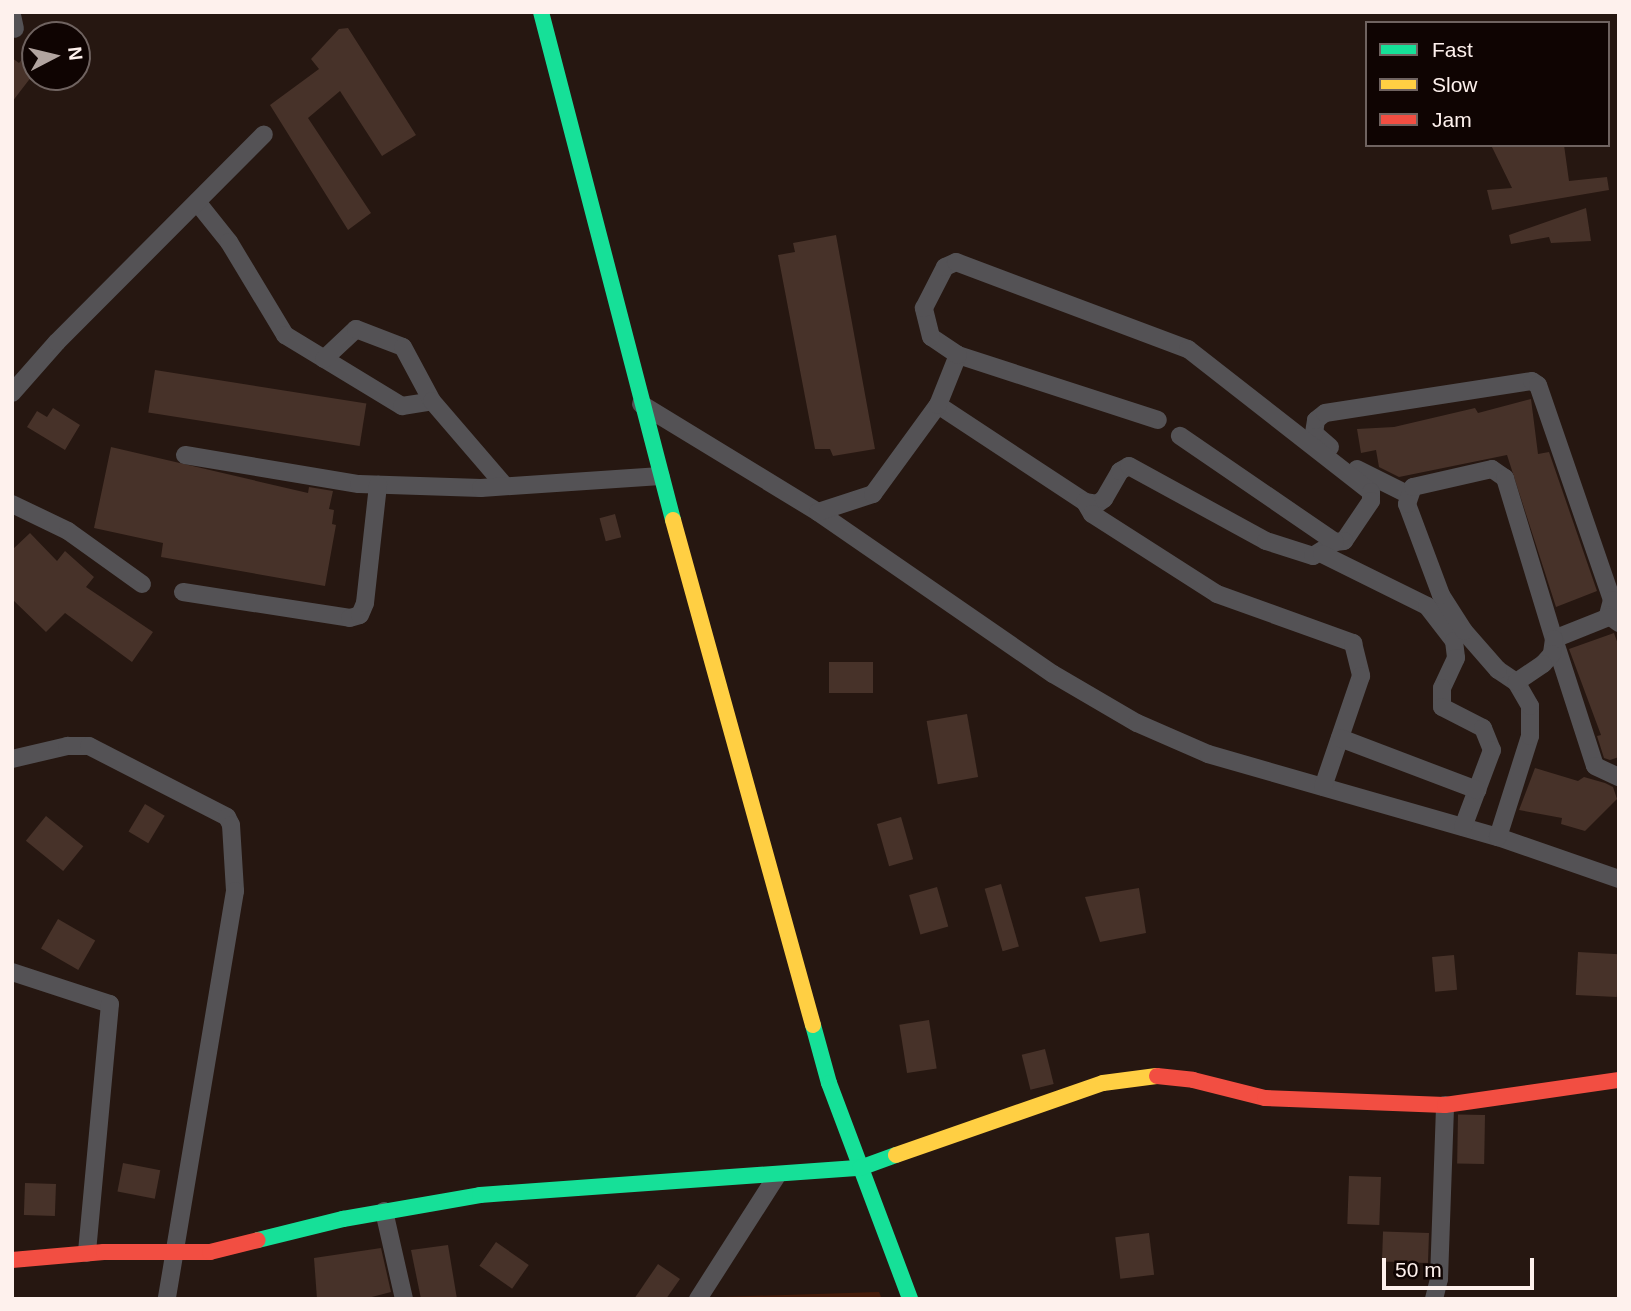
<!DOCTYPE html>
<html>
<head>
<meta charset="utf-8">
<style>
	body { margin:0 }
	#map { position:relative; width:1631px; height:1311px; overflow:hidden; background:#261711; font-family:Arial,sans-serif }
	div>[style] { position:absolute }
	.green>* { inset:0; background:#461d0b }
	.building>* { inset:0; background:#473229; transform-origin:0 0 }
	.street>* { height:18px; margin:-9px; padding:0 9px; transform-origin:9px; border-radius:9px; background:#545255 }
	.fast>* { height:16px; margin:-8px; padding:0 8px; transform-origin:8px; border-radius:8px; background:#16e098 }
	.slow>* { height:16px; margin:-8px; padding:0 8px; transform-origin:8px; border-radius:8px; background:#ffcf43 }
	.jam>* { height:16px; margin:-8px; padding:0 8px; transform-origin:8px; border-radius:8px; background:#f24e42 }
	span { translate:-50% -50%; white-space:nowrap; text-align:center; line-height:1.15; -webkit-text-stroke:5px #0f0402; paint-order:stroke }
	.frame { position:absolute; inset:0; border:14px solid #fef1ed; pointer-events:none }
	.legend { position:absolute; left:1365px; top:21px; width:245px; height:126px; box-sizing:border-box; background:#0f0402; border:2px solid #6f6360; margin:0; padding:9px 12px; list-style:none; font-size:21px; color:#fef1ed }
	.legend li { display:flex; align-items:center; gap:14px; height:35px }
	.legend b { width:35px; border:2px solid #6f6360 }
	.north { position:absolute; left:21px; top:21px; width:70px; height:70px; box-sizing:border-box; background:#0f0402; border:2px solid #6f6360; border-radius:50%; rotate:83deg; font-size:19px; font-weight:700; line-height:28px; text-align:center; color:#fef1ed }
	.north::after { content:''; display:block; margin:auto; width:24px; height:32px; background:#b2a5a0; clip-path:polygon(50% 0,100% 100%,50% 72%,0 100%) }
	.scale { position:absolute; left:1382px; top:1258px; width:152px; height:32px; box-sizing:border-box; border:4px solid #fef1ed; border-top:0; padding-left:9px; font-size:21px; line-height:24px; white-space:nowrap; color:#fef1ed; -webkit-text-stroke:5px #0f0402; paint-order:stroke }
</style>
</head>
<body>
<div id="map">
	<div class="green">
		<div style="clip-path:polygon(879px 1292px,882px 1299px,718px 1299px,719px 1297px)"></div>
	</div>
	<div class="building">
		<div style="clip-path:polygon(348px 28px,416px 135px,382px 156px,340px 91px,308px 118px,371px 213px,348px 230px,270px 105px,319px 69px,311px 59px,339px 29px)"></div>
		<div style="clip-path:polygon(24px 57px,35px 67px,35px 72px,12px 102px,12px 58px,19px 63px)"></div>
		<div style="clip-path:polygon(1491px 145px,1564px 145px,1569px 181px,1607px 177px,1609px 190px,1492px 210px,1487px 190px,1512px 188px)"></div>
		<div style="clip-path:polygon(1586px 208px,1591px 241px,1551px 243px,1549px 237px,1511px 244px,1509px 235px)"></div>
		<div style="clip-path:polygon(836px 235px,875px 449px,833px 456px,830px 449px,815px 449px,778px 255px,795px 252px,793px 243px)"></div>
		<div style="left:155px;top:370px;width:214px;height:43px;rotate:9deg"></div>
		<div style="clip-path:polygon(1531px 399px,1538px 454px,1549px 452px,1597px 591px,1556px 607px,1507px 455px,1399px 477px,1379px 467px,1376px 450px,1361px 453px,1357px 429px,1394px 427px,1475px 408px,1478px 413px)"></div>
		<div style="clip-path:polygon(53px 408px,80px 425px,65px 450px,27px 427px,37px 411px,47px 417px)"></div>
		<div style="clip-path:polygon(111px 447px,308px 493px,309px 487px,333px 491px,329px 509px,334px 510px,332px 524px,336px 525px,325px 586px,161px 557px,163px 543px,94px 528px)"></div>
		<div style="left:615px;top:514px;width:24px;height:16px;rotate:75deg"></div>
		<div style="clip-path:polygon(30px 533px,57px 561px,65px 551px,94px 577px,86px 587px,153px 632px,132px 662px,65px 613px,46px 632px,12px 599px,12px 550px)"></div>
		<div style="clip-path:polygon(1614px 633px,1619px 647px,1619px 757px,1610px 760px,1604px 758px,1597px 736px,1601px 735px,1569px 649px)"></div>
		<div style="left:829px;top:662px;width:44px;height:31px"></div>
		<div style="left:967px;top:714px;width:64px;height:41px;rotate:80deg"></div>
		<div style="clip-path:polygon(1535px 768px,1578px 781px,1584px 777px,1605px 783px,1613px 787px,1617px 799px,1585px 831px,1561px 824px,1562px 818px,1519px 810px)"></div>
		<div style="left:145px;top:804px;width:23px;height:32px;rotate:31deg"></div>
		<div style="left:46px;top:816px;width:48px;height:32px;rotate:39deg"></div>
		<div style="left:901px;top:817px;width:44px;height:25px;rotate:74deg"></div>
		<div style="left:1001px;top:884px;width:65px;height:17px;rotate:74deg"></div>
		<div style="left:937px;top:887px;width:41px;height:29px;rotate:74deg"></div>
		<div style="clip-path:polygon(1139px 888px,1146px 933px,1100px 942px,1085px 897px)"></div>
		<div style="left:58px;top:919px;width:43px;height:34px;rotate:30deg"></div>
		<div style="left:1578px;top:952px;width:41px;height:43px;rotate:3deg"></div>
		<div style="left:1454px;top:955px;width:35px;height:22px;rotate:85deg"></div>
		<div style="left:929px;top:1020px;width:49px;height:30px;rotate:81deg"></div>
		<div style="left:1045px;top:1049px;width:36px;height:24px;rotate:76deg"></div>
		<div style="left:1485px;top:1115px;width:49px;height:27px;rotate:91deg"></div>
		<div style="left:123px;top:1163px;width:38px;height:29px;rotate:11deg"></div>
		<div style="left:1349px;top:1176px;width:32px;height:48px;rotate:2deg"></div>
		<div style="left:25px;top:1183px;width:31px;height:32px;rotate:2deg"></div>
		<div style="left:1149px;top:1233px;width:42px;height:34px;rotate:83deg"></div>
		<div style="left:1429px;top:1233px;width:30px;height:46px;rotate:92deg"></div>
		<div style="left:496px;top:1242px;width:40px;height:29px;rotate:35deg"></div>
		<div style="clip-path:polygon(448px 1245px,457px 1299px,421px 1299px,411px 1250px)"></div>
		<div style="clip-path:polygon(381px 1248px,391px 1292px,364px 1299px,317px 1299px,314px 1258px)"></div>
		<div style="clip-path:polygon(658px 1264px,680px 1279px,666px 1299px,634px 1299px)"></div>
	</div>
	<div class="street">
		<div style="left:12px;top:15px;width:14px;rotate:78deg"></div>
		<div style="left:197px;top:202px;width:51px;rotate:51.3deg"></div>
		<div style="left:229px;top:242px;width:109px;rotate:58.9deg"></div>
		<div style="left:285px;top:335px;width:137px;rotate:31.3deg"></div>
		<div style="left:402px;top:406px;width:30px;rotate:-9deg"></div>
		<div style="left:958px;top:355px;width:210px;rotate:18deg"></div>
		<div style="left:324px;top:359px;width:44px;rotate:-43.2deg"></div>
		<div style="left:356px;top:329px;width:50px;rotate:21deg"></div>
		<div style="left:403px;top:347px;width:61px;rotate:61.8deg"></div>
		<div style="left:432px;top:401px;width:112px;rotate:49.3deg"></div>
		<div style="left:12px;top:393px;width:68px;rotate:-48.6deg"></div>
		<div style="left:57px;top:342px;width:293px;rotate:-45.1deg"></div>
		<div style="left:641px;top:404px;width:207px;rotate:31.4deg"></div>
		<div style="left:818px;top:512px;width:285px;rotate:34.6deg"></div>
		<div style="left:1053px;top:674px;width:97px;rotate:30.3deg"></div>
		<div style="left:1137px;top:723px;width:77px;rotate:23.6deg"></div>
		<div style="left:1208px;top:754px;width:302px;rotate:16deg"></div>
		<div style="left:1498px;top:837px;width:128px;rotate:19.1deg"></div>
		<div style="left:938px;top:405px;width:176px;rotate:33.4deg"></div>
		<div style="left:1085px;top:502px;width:12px;rotate:9deg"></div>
		<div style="left:1097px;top:504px;width:9px;rotate:-36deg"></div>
		<div style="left:1104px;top:499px;width:32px;rotate:-60deg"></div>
		<div style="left:1120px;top:471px;width:10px;rotate:-29deg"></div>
		<div style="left:1129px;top:466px;width:156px;rotate:28.7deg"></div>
		<div style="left:1266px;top:541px;width:49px;rotate:17.7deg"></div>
		<div style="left:1313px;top:556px;width:26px;rotate:-32deg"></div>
		<div style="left:1330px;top:447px;width:21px;rotate:-139deg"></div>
		<div style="left:1314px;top:433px;width:13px;rotate:-81deg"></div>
		<div style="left:1316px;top:420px;width:11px;rotate:-38deg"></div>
		<div style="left:1325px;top:413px;width:209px;rotate:-8.8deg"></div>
		<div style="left:1532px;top:381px;width:7px;rotate:34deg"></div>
		<div style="left:1538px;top:385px;width:227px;rotate:71deg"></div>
		<div style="left:1612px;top:600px;width:16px;rotate:105deg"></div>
		<div style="left:1608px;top:615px;width:14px;rotate:36deg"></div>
		<div style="left:185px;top:455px;width:176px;rotate:9.5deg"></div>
		<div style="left:359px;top:484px;width:122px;rotate:1.9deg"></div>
		<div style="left:481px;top:488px;width:180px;rotate:-3.8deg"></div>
		<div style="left:1357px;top:469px;width:56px;rotate:26.6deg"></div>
		<div style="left:1085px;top:502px;width:14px;rotate:60deg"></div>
		<div style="left:1092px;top:514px;width:148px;rotate:32.6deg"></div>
		<div style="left:1217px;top:594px;width:145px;rotate:19.8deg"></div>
		<div style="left:1353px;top:643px;width:34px;rotate:76deg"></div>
		<div style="left:1361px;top:676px;width:117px;rotate:108.9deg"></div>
		<div style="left:12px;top:504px;width:62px;rotate:25.7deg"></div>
		<div style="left:68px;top:531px;width:91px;rotate:35.6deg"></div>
		<div style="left:818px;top:512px;width:58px;rotate:-18.1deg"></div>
		<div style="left:873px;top:494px;width:110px;rotate:-53.9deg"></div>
		<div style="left:938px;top:405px;width:54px;rotate:-68.2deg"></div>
		<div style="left:958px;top:355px;width:32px;rotate:-146deg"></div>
		<div style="left:931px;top:337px;width:30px;rotate:-104deg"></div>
		<div style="left:924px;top:308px;width:46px;rotate:-62.9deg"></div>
		<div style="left:945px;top:267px;width:12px;rotate:-24deg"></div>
		<div style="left:956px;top:262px;width:248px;rotate:20.6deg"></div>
		<div style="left:1188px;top:349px;width:232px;rotate:38deg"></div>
		<div style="left:1371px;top:492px;width:9px;rotate:90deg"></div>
		<div style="left:1371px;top:501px;width:48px;rotate:124deg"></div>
		<div style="left:1344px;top:541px;width:9px;rotate:174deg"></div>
		<div style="left:1335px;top:542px;width:188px;rotate:-145.6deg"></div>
		<div style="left:1322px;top:554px;width:117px;rotate:26.3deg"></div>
		<div style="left:1427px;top:606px;width:44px;rotate:52.4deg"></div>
		<div style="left:1454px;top:641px;width:17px;rotate:83deg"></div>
		<div style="left:1456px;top:658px;width:33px;rotate:115deg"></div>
		<div style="left:1442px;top:688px;width:19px;rotate:90deg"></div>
		<div style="left:1442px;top:707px;width:46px;rotate:27.1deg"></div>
		<div style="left:1483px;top:728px;width:24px;rotate:68deg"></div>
		<div style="left:1492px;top:750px;width:82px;rotate:110.6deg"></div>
		<div style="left:183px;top:592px;width:169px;rotate:8.8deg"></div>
		<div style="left:350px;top:618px;width:10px;rotate:-17deg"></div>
		<div style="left:360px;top:615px;width:13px;rotate:-67deg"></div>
		<div style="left:365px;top:603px;width:119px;rotate:-83.7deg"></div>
		<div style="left:1609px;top:617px;width:59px;rotate:158.2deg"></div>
		<div style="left:1554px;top:639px;width:133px;rotate:72.1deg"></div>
		<div style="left:1595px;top:766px;width:26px;rotate:25deg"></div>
		<div style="left:1340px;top:738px;width:147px;rotate:20.8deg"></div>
		<div style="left:12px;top:759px;width:57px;rotate:-13.3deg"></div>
		<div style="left:67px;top:746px;width:22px"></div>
		<div style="left:89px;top:746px;width:155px;rotate:27.2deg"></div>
		<div style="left:227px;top:817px;width:9px;rotate:63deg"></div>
		<div style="left:231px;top:825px;width:66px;rotate:86.5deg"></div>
		<div style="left:235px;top:891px;width:414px;rotate:99.5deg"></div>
		<div style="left:1498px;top:837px;width:106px;rotate:-72.4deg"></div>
		<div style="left:1530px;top:736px;width:30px;rotate:-90deg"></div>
		<div style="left:1530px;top:706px;width:28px;rotate:-120deg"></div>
		<div style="left:1516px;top:682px;width:22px;rotate:-146deg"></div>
		<div style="left:1498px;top:670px;width:52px;rotate:-131.1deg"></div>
		<div style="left:1464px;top:631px;width:43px;rotate:-122.6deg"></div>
		<div style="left:1441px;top:595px;width:97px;rotate:-110.5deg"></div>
		<div style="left:1407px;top:504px;width:18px;rotate:-71deg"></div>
		<div style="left:1413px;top:487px;width:81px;rotate:-12.8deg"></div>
		<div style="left:1492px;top:469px;width:16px;rotate:35deg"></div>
		<div style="left:1505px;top:478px;width:168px;rotate:73.1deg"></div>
		<div style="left:1554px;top:639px;width:15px;rotate:98deg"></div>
		<div style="left:1552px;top:654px;width:13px;rotate:132deg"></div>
		<div style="left:1543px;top:664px;width:32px;rotate:146deg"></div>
		<div style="left:12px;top:972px;width:103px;rotate:18.1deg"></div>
		<div style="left:110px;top:1004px;width:250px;rotate:95.3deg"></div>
		<div style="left:384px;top:1211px;width:90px;rotate:77.2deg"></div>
		<div style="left:698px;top:1299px;width:145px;rotate:-57.4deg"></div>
		<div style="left:1434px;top:1299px;width:21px;rotate:-76deg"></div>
		<div style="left:1439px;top:1279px;width:174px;rotate:-88deg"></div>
	</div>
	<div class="fast">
		<div style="left:541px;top:12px;width:525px;rotate:75.43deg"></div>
		<div style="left:813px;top:1025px;width:60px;rotate:74.6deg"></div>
		<div style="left:829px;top:1083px;width:231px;rotate:69.4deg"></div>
		<div style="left:258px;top:1240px;width:88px;rotate:-13.9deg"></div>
		<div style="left:343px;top:1219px;width:139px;rotate:-9.9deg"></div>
		<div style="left:480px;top:1195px;width:381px;rotate:-4.1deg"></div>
		<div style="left:860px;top:1168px;width:38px;rotate:-20deg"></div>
	</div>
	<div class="slow">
		<div style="left:673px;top:520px;width:524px;rotate:74.51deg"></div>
		<div style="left:896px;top:1155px;width:219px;rotate:-19.2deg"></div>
		<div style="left:1103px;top:1083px;width:54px;rotate:-7.4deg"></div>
	</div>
	<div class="jam">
		<div style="left:1157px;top:1076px;width:36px;rotate:6deg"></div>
		<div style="left:1193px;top:1080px;width:74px;rotate:14deg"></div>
		<div style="left:1265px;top:1098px;width:180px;rotate:2.2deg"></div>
		<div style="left:1445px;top:1105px;width:176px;rotate:-8.2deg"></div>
		<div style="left:12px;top:1260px;width:92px;rotate:-5deg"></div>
		<div style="left:104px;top:1252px;width:106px"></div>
		<div style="left:210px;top:1252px;width:49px;rotate:-14deg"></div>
	</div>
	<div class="frame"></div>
	<ul class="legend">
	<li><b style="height:9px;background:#16e098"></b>Fast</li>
	<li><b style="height:9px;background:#ffcf43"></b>Slow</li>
	<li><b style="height:9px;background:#f24e42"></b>Jam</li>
	</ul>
	<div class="north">N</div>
	<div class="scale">50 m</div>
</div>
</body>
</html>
